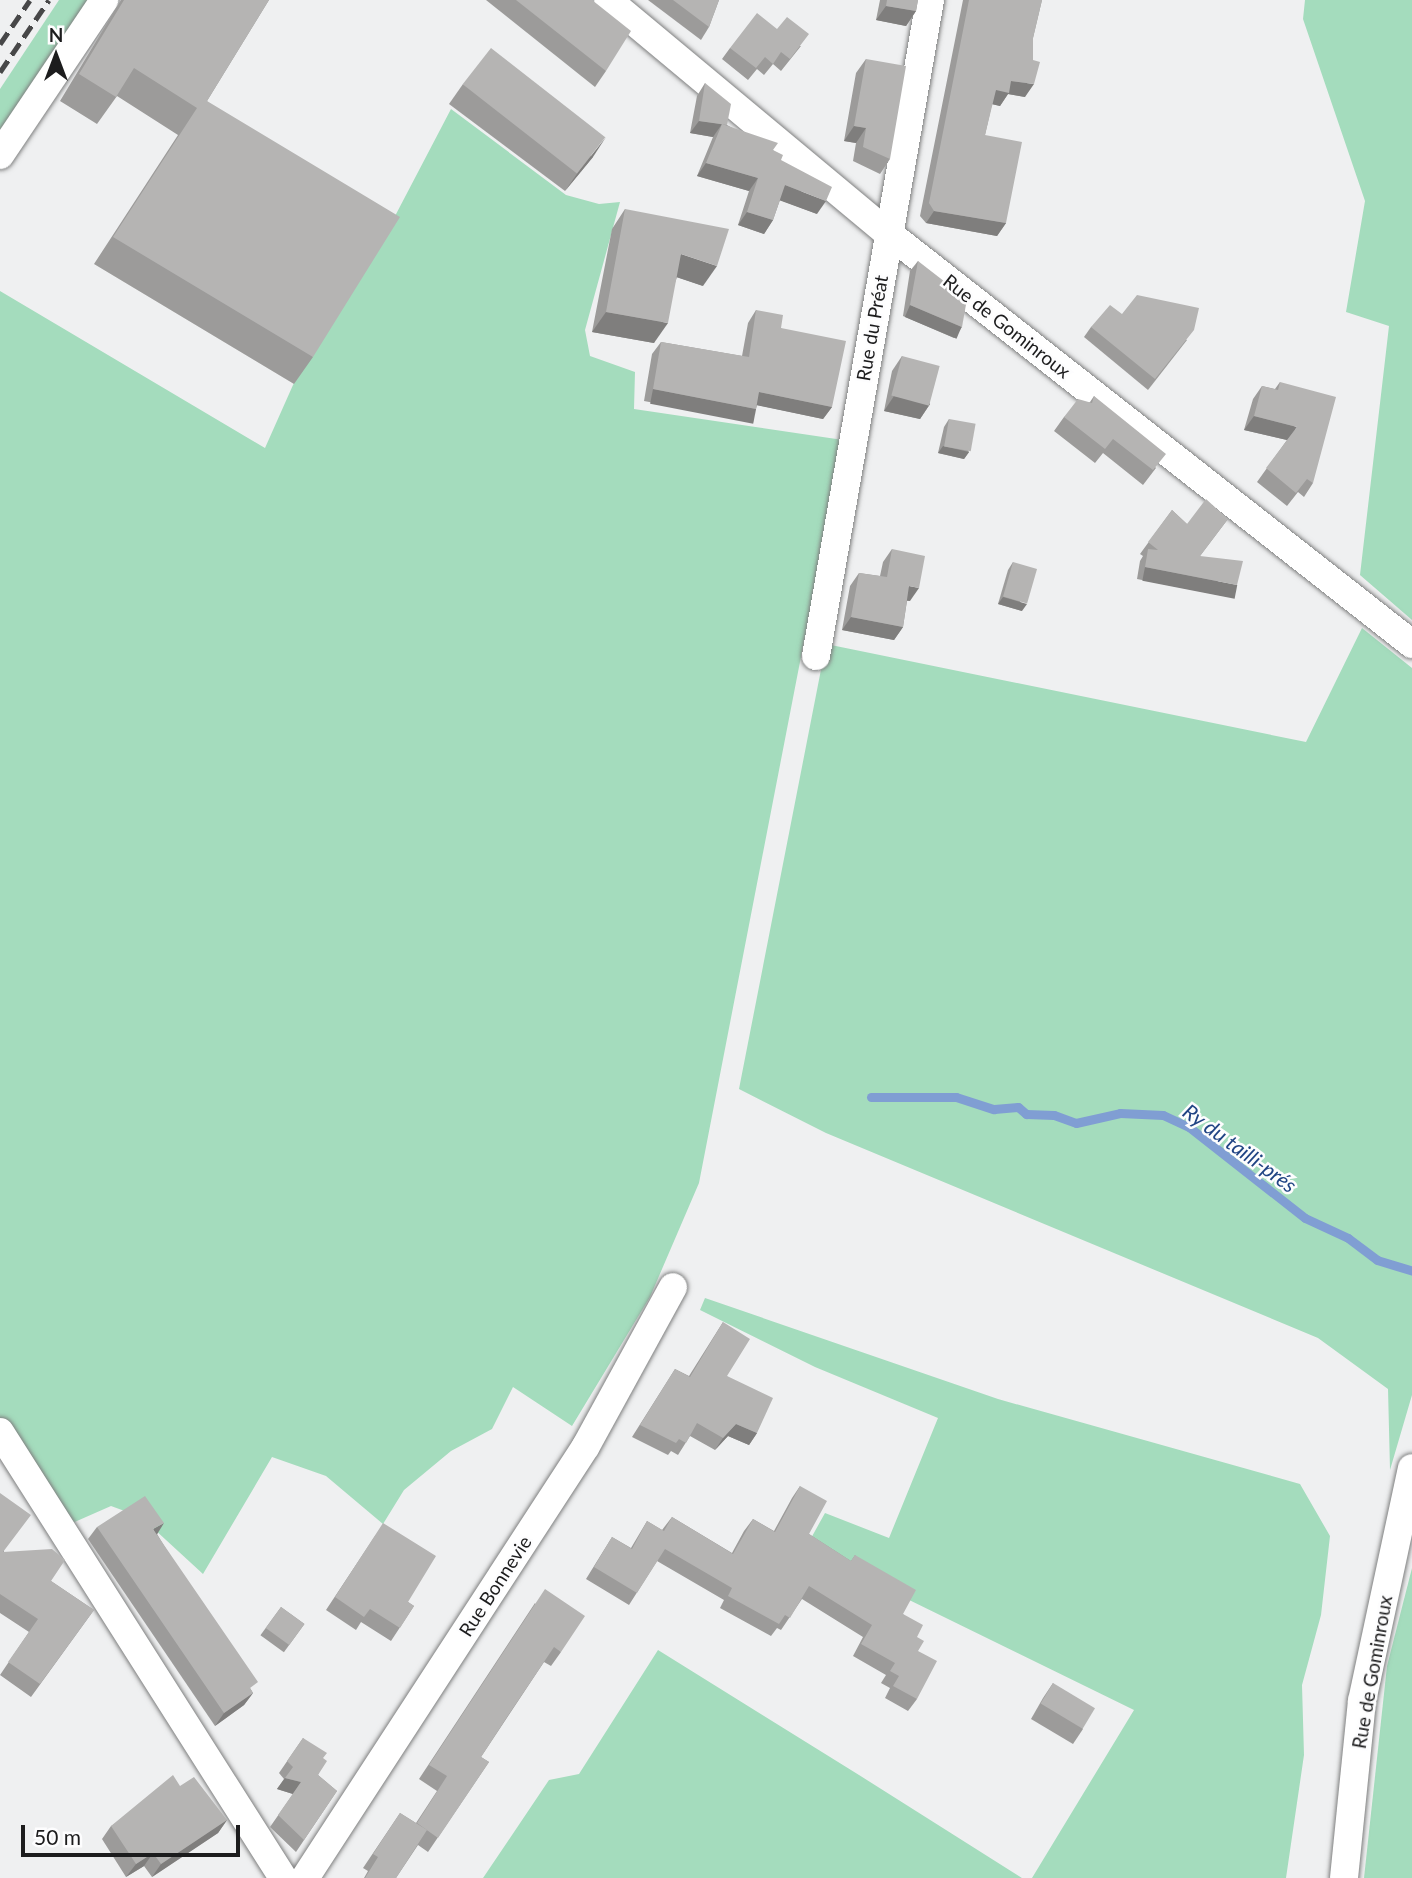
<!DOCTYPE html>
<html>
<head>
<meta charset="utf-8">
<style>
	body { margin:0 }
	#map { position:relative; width:1412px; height:1878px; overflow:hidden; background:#eff0f1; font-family:Lato,sans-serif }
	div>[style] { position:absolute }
	.green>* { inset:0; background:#a4dcbd }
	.stream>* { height:9px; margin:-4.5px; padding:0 4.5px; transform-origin:4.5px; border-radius:4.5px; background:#809ed3 }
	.roads { filter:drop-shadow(0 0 2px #7e7f7f) drop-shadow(0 0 2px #7e7f7f) }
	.street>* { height:28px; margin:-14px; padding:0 14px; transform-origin:14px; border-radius:14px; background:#fff }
	.rail>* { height:5px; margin-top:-2.5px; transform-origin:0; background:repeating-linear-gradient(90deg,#474748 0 14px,transparent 0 21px) }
	.wall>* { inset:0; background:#9c9b9a; transform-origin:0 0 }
	.shaded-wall>* { inset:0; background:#7f7e7d; transform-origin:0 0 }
	.building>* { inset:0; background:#b5b4b3; transform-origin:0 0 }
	span { translate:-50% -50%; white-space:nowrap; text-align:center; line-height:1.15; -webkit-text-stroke:5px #fdfdfe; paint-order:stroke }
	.street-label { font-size:19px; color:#1c1c1d }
	.water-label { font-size:21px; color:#204484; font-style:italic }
	.north { position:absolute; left:21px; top:21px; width:70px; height:70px; -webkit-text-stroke:5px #fdfdfe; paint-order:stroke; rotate:0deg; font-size:19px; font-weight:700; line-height:28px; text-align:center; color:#1c1c1d }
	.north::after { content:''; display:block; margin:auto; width:24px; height:32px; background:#1c1c1d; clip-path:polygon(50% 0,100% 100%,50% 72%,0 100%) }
	.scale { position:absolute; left:21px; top:1825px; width:219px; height:32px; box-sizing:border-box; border:4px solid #1c1c1d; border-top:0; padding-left:9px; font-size:21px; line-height:24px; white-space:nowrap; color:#1c1c1d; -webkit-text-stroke:5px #fdfdfe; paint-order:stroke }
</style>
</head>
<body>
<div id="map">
	<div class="green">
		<div style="clip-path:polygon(59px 0,103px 0,0 153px,0 89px)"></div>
		<div style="clip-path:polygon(1305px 0,1412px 0,1412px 620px,1360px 575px,1389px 326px,1346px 312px,1365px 201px,1303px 19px)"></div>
		<div style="clip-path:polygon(451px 109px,566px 195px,599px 204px,620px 202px,585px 330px,590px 356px,635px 372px,634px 409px,843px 440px,699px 1183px,650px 1297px,572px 1426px,513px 1387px,492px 1429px,451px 1451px,404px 1490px,383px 1524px,326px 1476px,272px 1457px,203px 1574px,141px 1517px,111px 1506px,61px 1528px,0 1420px,0 291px,265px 448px,293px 385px,383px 239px)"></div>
		<div style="clip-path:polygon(1362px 628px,1412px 668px,1412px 1395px,1390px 1470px,1388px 1389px,1318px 1338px,826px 1133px,739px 1089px,826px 644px,1306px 742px)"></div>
		<div style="clip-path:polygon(705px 1298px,998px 1399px,1300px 1484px,1330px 1536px,1321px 1615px,1302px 1685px,1304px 1755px,1286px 1878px,1032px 1878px,1134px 1710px,805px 1549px,825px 1513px,889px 1538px,938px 1418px,815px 1367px,700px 1310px)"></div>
		<div style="clip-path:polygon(1412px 1568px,1412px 1878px,1364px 1878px,1387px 1666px)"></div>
		<div style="clip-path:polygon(658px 1650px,859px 1775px,1022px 1878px,483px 1878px,549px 1780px,579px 1774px)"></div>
	</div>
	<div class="stream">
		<div style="left:871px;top:1097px;width:85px"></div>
		<div style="left:956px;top:1097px;width:40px;rotate:18deg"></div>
		<div style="left:994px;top:1109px;width:24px;rotate:-5deg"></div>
		<div style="left:1018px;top:1107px;width:11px;rotate:41deg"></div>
		<div style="left:1026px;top:1114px;width:28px;rotate:2deg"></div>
		<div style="left:1054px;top:1115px;width:23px;rotate:20deg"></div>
		<div style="left:1076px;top:1123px;width:45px;rotate:-12.8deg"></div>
		<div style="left:1120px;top:1113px;width:43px;rotate:2.7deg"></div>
		<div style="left:1163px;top:1115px;width:29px;rotate:25deg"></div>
		<div style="left:1189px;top:1127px;width:147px;rotate:38.1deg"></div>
		<div style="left:1305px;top:1218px;width:47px;rotate:24.9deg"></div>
		<div style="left:1348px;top:1238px;width:36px;rotate:37deg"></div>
		<div style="left:1377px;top:1260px;width:37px;rotate:17deg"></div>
	</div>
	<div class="roads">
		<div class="street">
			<div style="left:608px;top:0;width:364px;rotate:39.8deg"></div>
			<div style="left:888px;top:233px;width:666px;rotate:38.11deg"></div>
			<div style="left:0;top:155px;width:187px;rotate:-56.1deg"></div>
			<div style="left:816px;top:656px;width:666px;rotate:-80.14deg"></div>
			<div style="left:0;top:1432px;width:528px;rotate:57.6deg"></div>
			<div style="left:305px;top:1878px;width:515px;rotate:-56.96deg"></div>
			<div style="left:586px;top:1446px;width:181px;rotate:-61.3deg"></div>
			<div style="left:1344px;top:1878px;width:178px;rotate:-84.2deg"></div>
			<div style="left:1362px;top:1701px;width:238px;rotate:-77.9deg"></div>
		</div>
	</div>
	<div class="rail">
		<div style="left:0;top:44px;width:53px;rotate:-55.7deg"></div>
		<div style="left:0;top:72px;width:87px;rotate:-55.8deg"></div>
	</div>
	<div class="wall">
		<div style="clip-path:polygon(121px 0,269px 0,207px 101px,313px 357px,294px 384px,94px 264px,178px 135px,117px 96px,97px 124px,60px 101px)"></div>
		<div style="clip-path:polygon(486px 0,592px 0,606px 71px,595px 87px)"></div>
		<div style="clip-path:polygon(648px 0,719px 0,709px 27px,701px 40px)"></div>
		<div style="clip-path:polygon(880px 0,918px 0,916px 11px,906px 26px,876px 20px)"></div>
		<div style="clip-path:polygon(963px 0,1042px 0,1033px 38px,1025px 97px,1008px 94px,1000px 106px,992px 104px,985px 135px,1006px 223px,997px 236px,926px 223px,920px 216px)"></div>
		<div style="clip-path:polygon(801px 46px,781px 71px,773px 64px,764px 75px,757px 69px,748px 80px,722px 59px,730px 48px)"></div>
		<div style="clip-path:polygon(866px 59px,890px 159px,880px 174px,853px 161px,856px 143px,844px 141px,856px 73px)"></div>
		<div style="clip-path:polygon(705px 83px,727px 125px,773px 150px,817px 214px,780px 200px,773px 220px,764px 234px,738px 225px,749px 191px,697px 176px,713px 137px,690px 133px,697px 96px)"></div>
		<div style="clip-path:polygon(463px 84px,593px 157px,565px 191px,449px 104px)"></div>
		<div style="clip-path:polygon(625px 209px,703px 286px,677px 277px,654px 343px,592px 332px,612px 229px)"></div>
		<div style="clip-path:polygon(918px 261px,962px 327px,954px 338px,903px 316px,910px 271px)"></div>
		<div style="clip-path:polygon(756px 310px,781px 328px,832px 407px,823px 419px,757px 405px,756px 409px,748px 421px,644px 401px,652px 354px,661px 342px,742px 356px,748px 323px)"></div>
		<div style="clip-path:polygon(1122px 314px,1187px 340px,1148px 390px,1084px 337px,1091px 327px)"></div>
		<div style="clip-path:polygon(902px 356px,930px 404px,920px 419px,884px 411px,892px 371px)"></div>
		<div style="clip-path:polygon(1280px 382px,1313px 483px,1304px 497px,1298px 492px,1287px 506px,1257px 482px,1287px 440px,1244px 430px,1253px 399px,1262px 386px,1275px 389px)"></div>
		<div style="clip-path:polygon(1094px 396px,1156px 468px,1143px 485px,1103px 453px,1095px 463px,1054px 431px,1064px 417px,1090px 402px)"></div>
		<div style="clip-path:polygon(949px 419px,969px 452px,964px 459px,938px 453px,944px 427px)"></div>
		<div style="clip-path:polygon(1172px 510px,1187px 524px,1228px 519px,1200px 556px,1229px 597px,1137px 579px,1140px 561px,1143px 556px,1140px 554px)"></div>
		<div style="clip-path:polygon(892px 549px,910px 601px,907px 601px,903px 627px,894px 640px,842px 630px,850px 586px,859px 573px,880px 576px,883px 562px)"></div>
		<div style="clip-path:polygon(1013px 562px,1022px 611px,998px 604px,1008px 570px)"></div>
		<div style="clip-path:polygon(723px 1322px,727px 1376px,757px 1433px,749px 1445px,728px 1436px,715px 1450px,690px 1436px,678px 1455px,671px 1451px,668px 1455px,632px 1437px,675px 1369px,689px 1376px)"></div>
		<div style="clip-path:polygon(800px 1486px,809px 1534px,851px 1561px,855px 1555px,903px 1614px,917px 1637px,918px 1651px,917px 1699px,908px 1711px,885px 1698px,890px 1688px,881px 1683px,886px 1675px,853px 1656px,863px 1637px,802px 1599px,781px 1630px,777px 1628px,771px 1636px,720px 1608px,724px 1600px,657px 1561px,629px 1605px,586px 1579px,612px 1537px,631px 1548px,647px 1521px,662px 1530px,672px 1517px,732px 1553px,744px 1531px,753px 1519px,774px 1531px,792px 1498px)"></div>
		<div style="clip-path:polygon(0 1493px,4px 1552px,51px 1581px,94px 1610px,31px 1697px,0 1675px,29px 1632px,0 1613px)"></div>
		<div style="clip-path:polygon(97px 1527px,157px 1534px,253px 1693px,244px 1705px,215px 1726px,88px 1539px)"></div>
		<div style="clip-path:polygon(375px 1536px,408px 1602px,414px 1606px,391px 1641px,361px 1622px,356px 1630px,326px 1610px)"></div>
		<div style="clip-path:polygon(535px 1603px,561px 1652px,551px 1666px,544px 1662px,481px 1757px,489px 1762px,428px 1852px,418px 1845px,396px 1878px,364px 1878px,368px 1871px,363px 1868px,400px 1813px,416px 1823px,437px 1791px,419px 1779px)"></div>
		<div style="left:281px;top:1607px;width:29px;height:35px;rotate:36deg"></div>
		<div style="clip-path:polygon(1053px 1683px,1083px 1729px,1073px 1744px,1031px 1719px,1043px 1698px)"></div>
		<div style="clip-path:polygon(303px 1738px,323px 1758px,318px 1775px,337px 1791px,296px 1852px,270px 1827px,293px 1794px,277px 1789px,284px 1779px,279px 1773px)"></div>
		<div style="clip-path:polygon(180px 1786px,227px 1820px,218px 1833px,152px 1877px,144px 1866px,126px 1877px,102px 1839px,111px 1826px)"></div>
	</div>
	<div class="shaded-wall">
		<div style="clip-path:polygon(886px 6px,916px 11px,906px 26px,876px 20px)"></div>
		<div style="clip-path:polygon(1011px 81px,1034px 84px,1025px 97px,1008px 94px,1000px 106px,987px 103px,996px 90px)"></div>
		<div style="clip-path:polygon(699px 121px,722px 124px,713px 137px,690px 133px)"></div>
		<div style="clip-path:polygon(854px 126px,866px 128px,856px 143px,844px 141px)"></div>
		<div style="clip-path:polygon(606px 137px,593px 157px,565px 191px,579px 171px)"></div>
		<div style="clip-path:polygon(706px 163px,758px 178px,749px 191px,697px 176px)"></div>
		<div style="clip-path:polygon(785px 185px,826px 201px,817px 214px,776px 199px)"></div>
		<div style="clip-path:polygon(934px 211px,1006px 223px,997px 236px,926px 223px)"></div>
		<div style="clip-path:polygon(747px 212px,773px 220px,764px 234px,738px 225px)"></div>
		<div style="clip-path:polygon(681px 254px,717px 266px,703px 286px,667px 274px)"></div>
		<div style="left:910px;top:305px;width:56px;height:13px;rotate:23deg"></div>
		<div style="clip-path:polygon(606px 312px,668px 323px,654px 343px,592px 332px)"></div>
		<div style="left:653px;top:389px;width:105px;height:15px;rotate:11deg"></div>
		<div style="clip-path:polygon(759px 392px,832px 407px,823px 419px,751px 404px)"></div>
		<div style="clip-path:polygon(894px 396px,930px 404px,920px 419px,884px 411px)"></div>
		<div style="clip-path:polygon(1254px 416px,1297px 427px,1287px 440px,1244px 430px)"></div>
		<div style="clip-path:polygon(943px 446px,969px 452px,964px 459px,938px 453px)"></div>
		<div style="left:1145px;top:567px;width:94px;height:14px;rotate:11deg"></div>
		<div style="clip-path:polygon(909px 586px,919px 588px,910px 601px,900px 599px)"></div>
		<div style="clip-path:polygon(1003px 597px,1027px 604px,1022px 611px,998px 604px)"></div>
		<div style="clip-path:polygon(851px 617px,903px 627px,894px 640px,842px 630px)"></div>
		<div style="clip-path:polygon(736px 1424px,757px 1433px,749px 1445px,728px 1436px,715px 1450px,723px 1438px)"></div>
		<div style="clip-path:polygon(164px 1523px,156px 1536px,153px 1529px)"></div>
		<div style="clip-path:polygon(253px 1693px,244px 1705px,215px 1726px,224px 1713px)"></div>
		<div style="clip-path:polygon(285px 1778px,301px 1782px,293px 1794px,277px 1789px)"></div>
		<div style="clip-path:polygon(227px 1820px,218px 1833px,152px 1877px,161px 1864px)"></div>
		<div style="clip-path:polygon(153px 1853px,144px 1866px,126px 1877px,136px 1864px)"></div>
	</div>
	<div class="building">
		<div style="clip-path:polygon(124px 0,269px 0,207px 101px,400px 217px,313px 357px,113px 237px,197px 108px,134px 68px,116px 97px,79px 74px)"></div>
		<div style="clip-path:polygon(516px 0,592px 0,631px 31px,606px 71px)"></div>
		<div style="clip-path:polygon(673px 0,719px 0,709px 27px)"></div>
		<div style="clip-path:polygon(887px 0,918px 0,916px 11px,886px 6px)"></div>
		<div style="clip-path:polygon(969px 0,1042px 0,1033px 38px,1033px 60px,1040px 62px,1034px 84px,1011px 81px,1009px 93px,996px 90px,985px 135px,1022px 142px,1006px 223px,934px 211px,929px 203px)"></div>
		<div style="clip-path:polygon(757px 13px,777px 29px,787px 17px,809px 34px,790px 59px,781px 52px,773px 64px,765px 57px,756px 68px,730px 48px)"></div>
		<div style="left:491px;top:48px;width:145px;height:46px;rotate:38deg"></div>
		<div style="clip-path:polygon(866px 59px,906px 66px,890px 159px,863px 147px,866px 128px,854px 126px)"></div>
		<div style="clip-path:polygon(705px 83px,731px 104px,727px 125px,699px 121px)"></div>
		<div style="clip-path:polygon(722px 124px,778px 143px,773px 150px,783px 155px,781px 160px,832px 187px,826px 201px,785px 185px,773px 220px,747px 212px,758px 178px,706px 163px)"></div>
		<div style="clip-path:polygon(625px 209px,729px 229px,717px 266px,681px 254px,668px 323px,606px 312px)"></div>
		<div style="clip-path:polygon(918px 261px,967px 299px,962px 327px,910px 305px)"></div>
		<div style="clip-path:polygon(1137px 295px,1199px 308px,1194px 330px,1155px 379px,1091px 327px,1110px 305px,1122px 314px)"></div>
		<div style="clip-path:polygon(756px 310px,783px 315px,781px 328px,846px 341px,832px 407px,759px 392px,756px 409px,653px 389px,661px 342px,749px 357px)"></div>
		<div style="left:902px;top:356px;width:39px;height:41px;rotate:15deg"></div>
		<div style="clip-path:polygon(1280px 382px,1336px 397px,1313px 483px,1307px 479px,1296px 493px,1266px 468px,1297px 427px,1254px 416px,1262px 386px,1278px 390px)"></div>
		<div style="clip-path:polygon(1094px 396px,1166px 454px,1153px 470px,1113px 439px,1105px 449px,1064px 417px,1078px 399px,1092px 403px)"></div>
		<div style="left:949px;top:419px;width:27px;height:28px;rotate:10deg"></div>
		<div style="clip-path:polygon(1206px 499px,1228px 519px,1200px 556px,1243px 561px,1237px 585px,1145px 567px,1148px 549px,1158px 550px,1148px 542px,1172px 510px,1187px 524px)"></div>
		<div style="clip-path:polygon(892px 549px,925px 556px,919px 588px,909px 586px,903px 627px,851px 617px,859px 573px,887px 577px)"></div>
		<div style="left:1013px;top:562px;width:25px;height:36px;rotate:16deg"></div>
		<div style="clip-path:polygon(723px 1322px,750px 1339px,727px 1376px,773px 1398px,757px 1433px,736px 1424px,723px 1438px,697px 1423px,686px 1443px,679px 1439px,676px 1443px,640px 1425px,675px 1369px,690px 1377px)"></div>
		<div style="clip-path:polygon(800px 1486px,827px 1501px,809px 1534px,851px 1561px,855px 1555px,916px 1590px,903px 1614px,923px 1625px,917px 1637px,924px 1641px,918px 1651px,937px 1661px,917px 1699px,893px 1686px,899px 1676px,890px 1671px,895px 1663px,861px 1644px,872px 1625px,809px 1586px,790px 1618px,785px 1615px,779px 1624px,728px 1596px,732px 1588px,665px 1549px,637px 1593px,594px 1567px,612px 1537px,632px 1549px,647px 1521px,664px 1531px,672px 1517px,733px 1554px,753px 1519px,775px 1532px)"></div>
		<div style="clip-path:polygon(0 1493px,31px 1515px,3px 1552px,52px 1549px,65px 1560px,51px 1581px,94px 1610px,40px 1684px,8px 1662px,38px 1619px,0 1594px)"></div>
		<div style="clip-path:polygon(145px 1496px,164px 1523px,153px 1529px,258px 1682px,250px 1688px,253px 1693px,224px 1713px,97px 1527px)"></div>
		<div style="clip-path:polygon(383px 1523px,436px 1556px,408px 1602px,414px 1606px,400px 1628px,370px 1609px,364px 1617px,335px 1597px)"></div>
		<div style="clip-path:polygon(545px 1589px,585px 1616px,561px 1652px,554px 1647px,507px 1717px,481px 1757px,489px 1762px,438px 1838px,417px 1823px,447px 1776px,429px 1765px)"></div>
		<div style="left:281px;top:1607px;width:29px;height:26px;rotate:36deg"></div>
		<div style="left:1053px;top:1683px;width:49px;height:24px;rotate:31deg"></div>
		<div style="clip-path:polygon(303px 1738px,327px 1753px,323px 1758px,327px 1761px,318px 1775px,337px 1791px,304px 1840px,278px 1815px,301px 1782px,285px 1778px,293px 1767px,287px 1761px)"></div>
		<div style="clip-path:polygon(173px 1775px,180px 1786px,194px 1777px,227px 1820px,161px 1864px,153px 1853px,136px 1864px,111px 1826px)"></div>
		<div style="clip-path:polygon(400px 1813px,427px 1830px,396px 1878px,365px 1878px,378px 1857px,373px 1854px)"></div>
	</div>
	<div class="street-label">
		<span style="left:1007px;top:326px;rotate:38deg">Rue de Gominroux</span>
		<span style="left:872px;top:328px;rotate:-80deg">Rue du Préat</span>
		<span style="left:495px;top:1586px;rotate:-57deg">Rue Bonnevie</span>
		<span style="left:1372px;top:1672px;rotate:-80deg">Rue de Gominroux</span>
	</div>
	<div class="water-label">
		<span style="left:1240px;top:1148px;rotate:36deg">Ry du tailli-prés</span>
	</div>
	<div class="north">N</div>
	<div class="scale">50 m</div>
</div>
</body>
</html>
